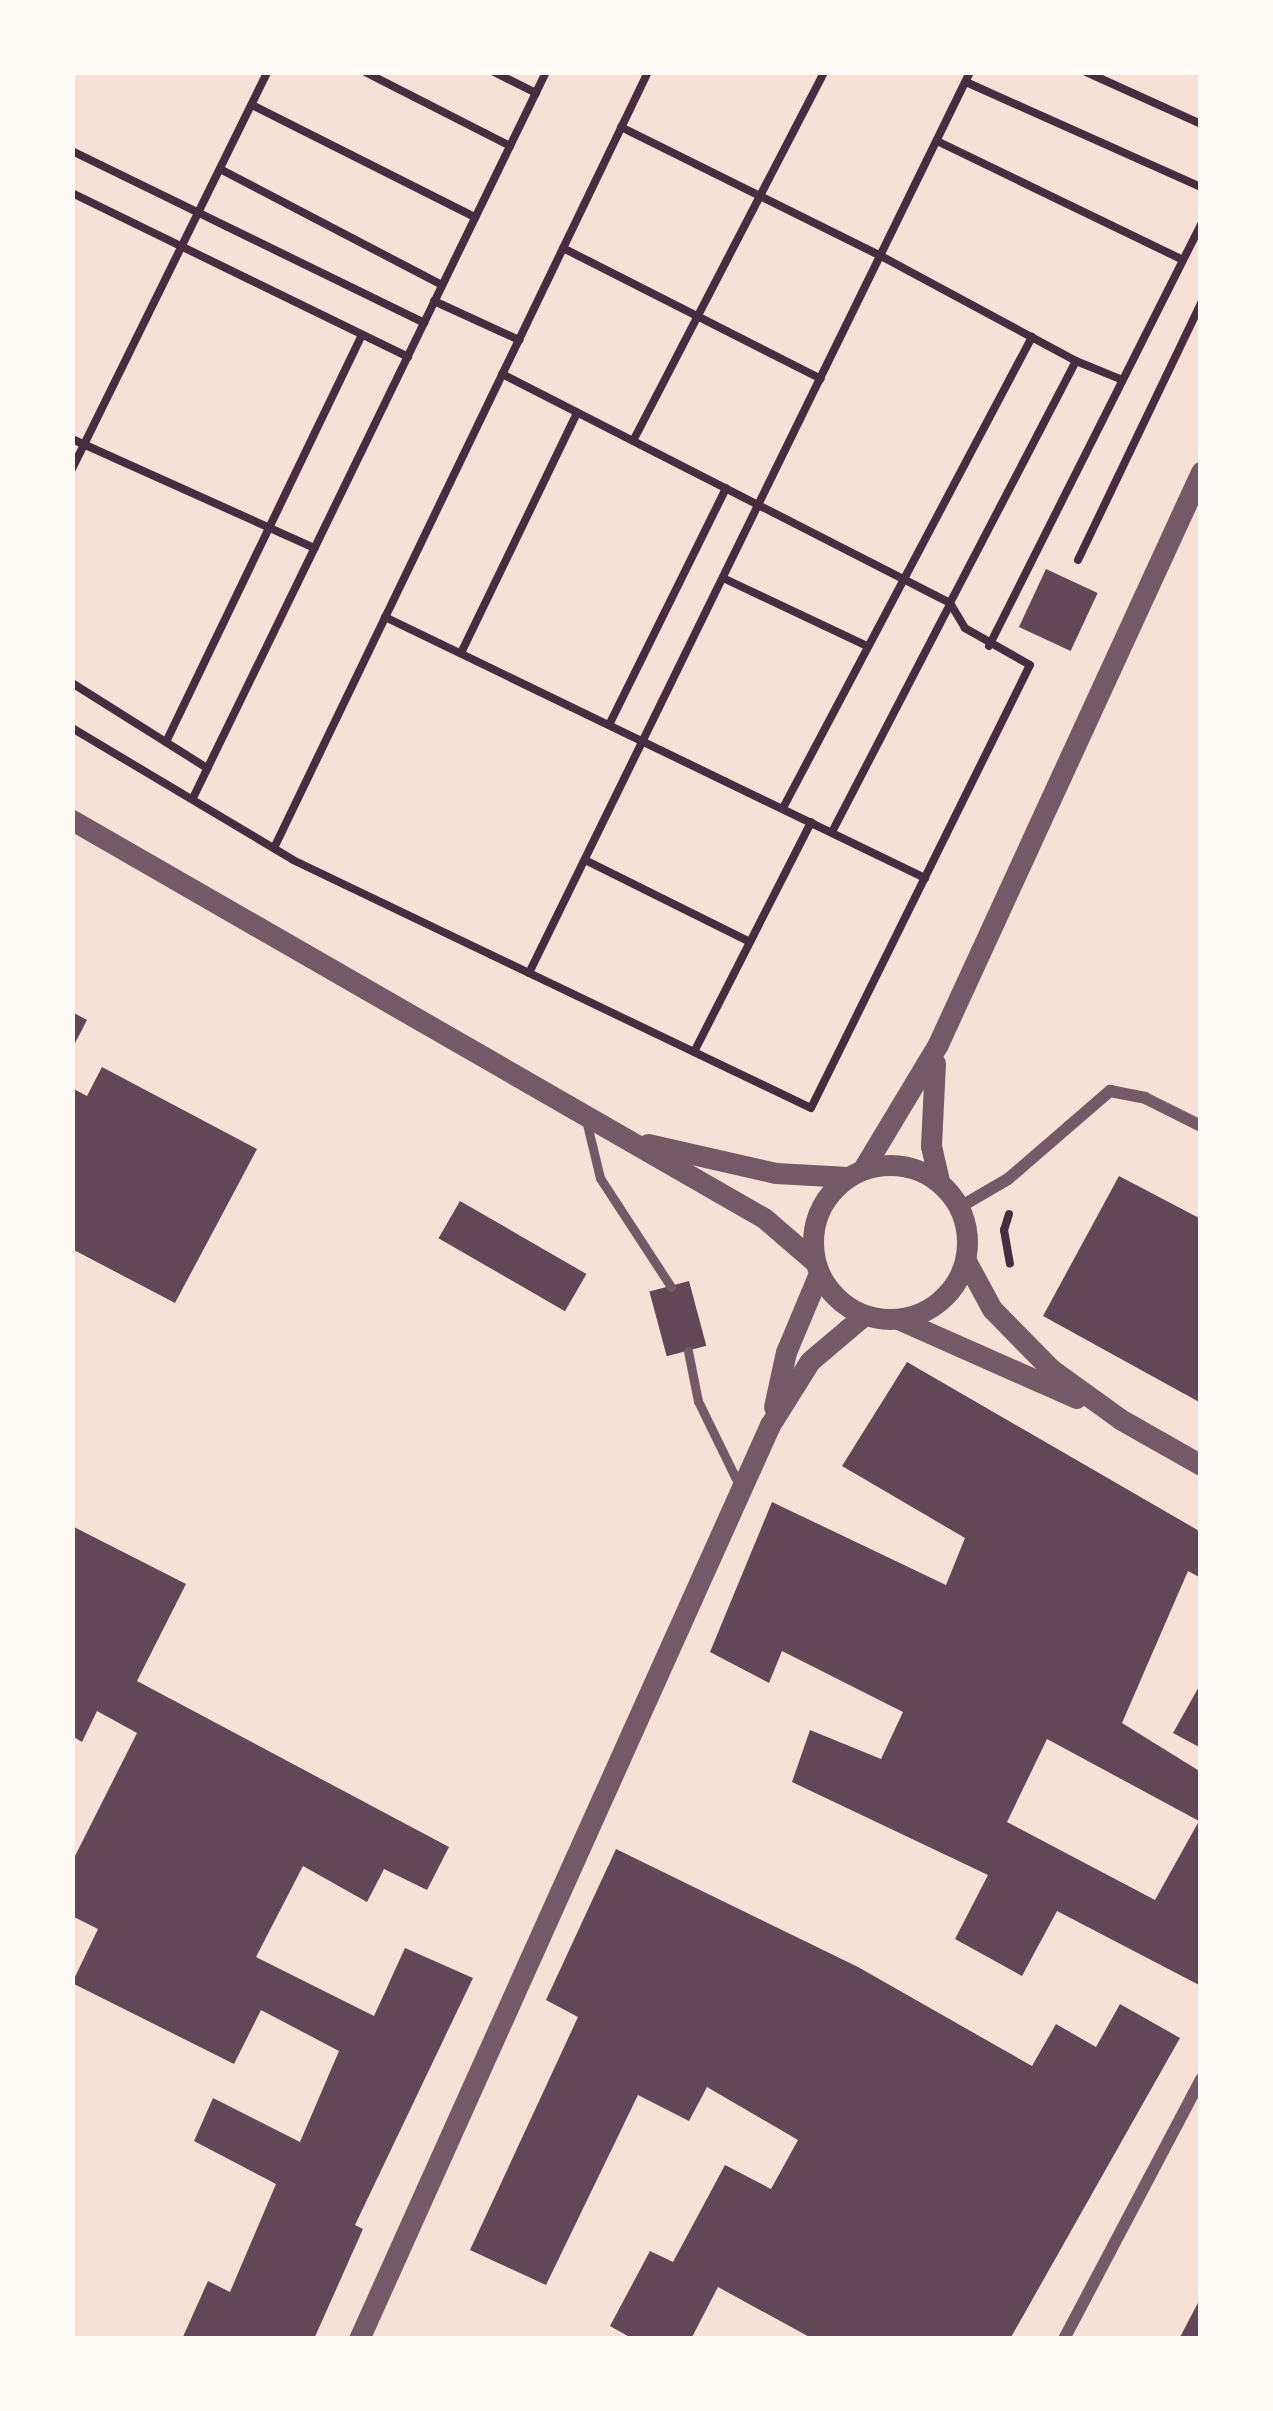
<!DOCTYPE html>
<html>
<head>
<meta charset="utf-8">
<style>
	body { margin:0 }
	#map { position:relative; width:1273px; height:2411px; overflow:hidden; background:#f7e1d7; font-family:Montserrat,sans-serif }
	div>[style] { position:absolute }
	.building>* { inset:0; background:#644757; transform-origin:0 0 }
	.path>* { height:8px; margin:-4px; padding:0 4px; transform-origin:4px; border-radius:4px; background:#4a2c40 }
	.service>* { height:9px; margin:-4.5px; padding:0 4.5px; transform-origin:4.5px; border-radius:4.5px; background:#755966 }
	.minor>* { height:12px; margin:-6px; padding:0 6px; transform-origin:6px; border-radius:6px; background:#755966 }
	.tertiary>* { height:21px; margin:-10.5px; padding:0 10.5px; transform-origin:10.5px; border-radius:10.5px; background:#755966 }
	.tertiary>.ring { margin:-10.5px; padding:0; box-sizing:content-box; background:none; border:21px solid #755966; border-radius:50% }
	span { translate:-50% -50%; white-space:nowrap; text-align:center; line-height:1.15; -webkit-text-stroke:9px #fffaf5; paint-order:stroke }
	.frame { position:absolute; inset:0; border:75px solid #fffaf5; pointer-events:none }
</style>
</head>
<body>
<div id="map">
	<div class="building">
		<div style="left:1046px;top:569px;width:57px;height:64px;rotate:25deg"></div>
		<div style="clip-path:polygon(72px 1012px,87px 1020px,72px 1049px)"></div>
		<div style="clip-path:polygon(102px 1067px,257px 1149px,175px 1303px,72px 1249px,72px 1088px,87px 1096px)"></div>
		<div style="clip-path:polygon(1119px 1176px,1201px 1219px,1201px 1403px,1043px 1316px)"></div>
		<div style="left:460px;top:1201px;width:146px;height:43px;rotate:30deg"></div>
		<div style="left:689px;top:1281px;width:67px;height:41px;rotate:75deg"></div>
		<div style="clip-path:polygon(evenodd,907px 1362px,1201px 1532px,1201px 1578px,1188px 1571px,1122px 1723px,1201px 1772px,1201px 1986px,1057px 1911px,1022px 1976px,955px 1939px,988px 1875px,792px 1782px,810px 1730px,881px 1759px,903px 1712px,782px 1651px,769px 1683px,710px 1652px,772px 1502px,946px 1585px,965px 1538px,842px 1466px,907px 1362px,1047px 1739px,1199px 1821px,1155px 1900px,1007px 1822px,1047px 1739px)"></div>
		<div style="clip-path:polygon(72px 1526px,186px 1584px,137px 1681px,449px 1847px,427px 1890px,384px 1869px,367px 1902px,303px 1866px,256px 1957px,374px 2016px,405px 1948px,473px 1978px,355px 2225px,363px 2229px,314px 2339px,182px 2339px,208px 2281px,230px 2292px,276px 2184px,194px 2141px,213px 2098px,300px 2142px,339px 2051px,261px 2010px,234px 2064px,72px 1983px,98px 1929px,72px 1916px,72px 1862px,137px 1733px,97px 1711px,82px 1742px,72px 1736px)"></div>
		<div style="clip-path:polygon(1201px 1683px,1201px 1748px,1173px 1733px)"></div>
		<div style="clip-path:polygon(616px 1849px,858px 1967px,1032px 2066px,1056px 2024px,1096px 2047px,1120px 2004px,1180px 2038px,1010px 2339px,813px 2339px,718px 2287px,691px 2339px,633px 2339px,610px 2326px,650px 2251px,673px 2262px,725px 2165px,771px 2189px,798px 2140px,707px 2087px,689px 2121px,638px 2095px,546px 2285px,470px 2250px,578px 2017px,546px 2000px)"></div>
		<div style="clip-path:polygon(1201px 2297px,1201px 2339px,1179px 2339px)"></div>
	</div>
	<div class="path">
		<div style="left:365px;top:72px;width:163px;rotate:27deg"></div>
		<div style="left:494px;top:72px;width:47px;rotate:26.6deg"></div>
		<div style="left:1086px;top:72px;width:126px;rotate:24.3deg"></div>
		<div style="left:966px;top:82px;width:257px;rotate:24.1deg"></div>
		<div style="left:252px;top:105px;width:250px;rotate:26.7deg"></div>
		<div style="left:621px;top:127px;width:290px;rotate:26.4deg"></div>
		<div style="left:881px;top:256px;width:221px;rotate:28.3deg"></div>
		<div style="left:1076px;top:361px;width:48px;rotate:22.2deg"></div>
		<div style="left:937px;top:141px;width:269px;rotate:25.8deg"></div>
		<div style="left:72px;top:151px;width:392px;rotate:26deg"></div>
		<div style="left:220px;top:169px;width:250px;rotate:27.6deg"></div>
		<div style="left:72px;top:193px;width:374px;rotate:26deg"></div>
		<div style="left:563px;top:248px;width:289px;rotate:26.9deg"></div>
		<div style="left:434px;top:301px;width:94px;rotate:24.6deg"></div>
		<div style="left:502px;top:374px;width:503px;rotate:27.07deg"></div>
		<div style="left:950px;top:603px;width:273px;rotate:-62.5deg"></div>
		<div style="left:72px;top:439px;width:266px;rotate:24.2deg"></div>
		<div style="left:633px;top:441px;width:416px;rotate:-62.6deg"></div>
		<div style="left:72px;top:469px;width:442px;rotate:-63.8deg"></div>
		<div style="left:1078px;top:560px;width:285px;rotate:-64.4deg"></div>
		<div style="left:723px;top:578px;width:159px;rotate:25.3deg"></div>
		<div style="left:385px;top:617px;width:600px;rotate:25.8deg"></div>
		<div style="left:989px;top:646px;width:472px;rotate:-63.3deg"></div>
		<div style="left:461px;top:653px;width:267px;rotate:-64.2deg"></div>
		<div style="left:72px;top:683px;width:160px;rotate:32.2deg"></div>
		<div style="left:610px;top:723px;width:262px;rotate:-63.7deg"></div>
		<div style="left:72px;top:728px;width:257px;rotate:30.8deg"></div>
		<div style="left:293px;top:860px;width:574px;rotate:25.58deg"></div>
		<div style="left:811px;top:1108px;width:494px;rotate:-63.7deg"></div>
		<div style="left:1030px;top:665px;width:75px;rotate:-150.4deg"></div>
		<div style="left:965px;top:628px;width:29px;rotate:-121deg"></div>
		<div style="left:166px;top:742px;width:452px;rotate:-64.3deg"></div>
		<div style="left:193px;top:798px;width:807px;rotate:-64.07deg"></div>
		<div style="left:783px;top:808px;width:533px;rotate:-62.14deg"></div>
		<div style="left:832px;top:832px;width:257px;rotate:-62.6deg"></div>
		<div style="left:274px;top:848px;width:861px;rotate:-64.27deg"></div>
		<div style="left:585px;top:860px;width:184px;rotate:26.4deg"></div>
		<div style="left:529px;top:973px;width:1003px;rotate:-63.92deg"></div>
		<div style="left:694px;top:1052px;width:258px;rotate:-63deg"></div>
		<div style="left:1009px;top:1214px;width:17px;rotate:107deg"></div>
		<div style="left:1004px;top:1230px;width:34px;rotate:80deg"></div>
	</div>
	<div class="service">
		<div style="left:586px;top:1120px;width:60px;rotate:76.4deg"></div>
		<div style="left:600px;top:1178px;width:130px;rotate:56.9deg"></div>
		<div style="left:688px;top:1351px;width:51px;rotate:78.7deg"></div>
		<div style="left:698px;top:1401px;width:93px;rotate:64deg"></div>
	</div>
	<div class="minor">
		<div style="left:960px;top:1207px;width:56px;rotate:-30.3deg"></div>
		<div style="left:1008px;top:1179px;width:135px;rotate:-40.8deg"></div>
		<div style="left:1110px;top:1091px;width:36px;rotate:11deg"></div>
		<div style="left:1145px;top:1098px;width:63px;rotate:26.6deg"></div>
		<div style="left:1064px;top:2339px;width:294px;rotate:-62.2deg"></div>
	</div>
	<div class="tertiary">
		<div style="left:72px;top:820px;width:798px;rotate:29.91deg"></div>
		<div style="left:764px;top:1218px;width:67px;rotate:40.8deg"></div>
		<div style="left:935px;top:1063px;width:83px;rotate:92.8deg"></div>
		<div style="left:931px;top:1146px;width:37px;rotate:77deg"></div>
		<div style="left:648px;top:1144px;width:131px;rotate:12.8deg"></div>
		<div style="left:776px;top:1173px;width:72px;rotate:3.2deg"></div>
		<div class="ring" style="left:813px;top:1165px;width:133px;height:133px"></div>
		<div style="left:863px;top:1169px;width:146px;rotate:-59deg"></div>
		<div style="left:938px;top:1044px;width:630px;rotate:-65.31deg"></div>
		<div style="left:966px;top:1261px;width:55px;rotate:61.6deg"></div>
		<div style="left:992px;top:1309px;width:84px;rotate:45.5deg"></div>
		<div style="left:1051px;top:1369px;width:85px;rotate:35.9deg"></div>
		<div style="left:1120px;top:1419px;width:93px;rotate:29.6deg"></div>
		<div style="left:898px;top:1319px;width:195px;rotate:23.9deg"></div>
		<div style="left:774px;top:1407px;width:56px;rotate:-77.7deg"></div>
		<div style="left:786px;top:1352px;width:82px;rotate:-67.2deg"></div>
		<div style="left:359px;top:2339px;width:1002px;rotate:-65.79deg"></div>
		<div style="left:770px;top:1425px;width:75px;rotate:-58deg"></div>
		<div style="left:810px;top:1361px;width:70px;rotate:-40.3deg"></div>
	</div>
	<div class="frame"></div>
</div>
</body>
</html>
